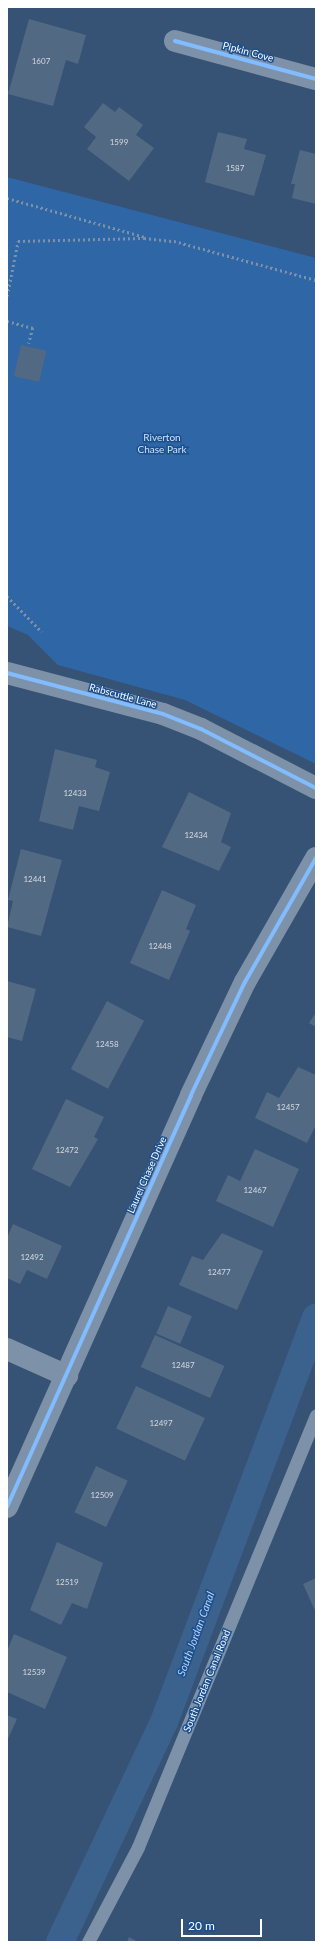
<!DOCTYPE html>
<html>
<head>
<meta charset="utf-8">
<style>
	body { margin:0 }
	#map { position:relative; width:323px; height:1949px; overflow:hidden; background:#365274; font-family:Lato,sans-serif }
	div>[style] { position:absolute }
	.green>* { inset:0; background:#2f66a5 }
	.canal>* { height:28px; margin:-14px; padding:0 14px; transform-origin:14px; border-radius:14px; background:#3b618d }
	.building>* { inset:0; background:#526984; transform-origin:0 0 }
	.path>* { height:2.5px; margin-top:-1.25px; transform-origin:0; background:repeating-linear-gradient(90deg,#7d92a8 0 2px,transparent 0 5px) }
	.lane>* { height:13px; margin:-6.5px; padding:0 6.5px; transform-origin:6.5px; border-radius:6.5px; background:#7d92a8 }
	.street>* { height:22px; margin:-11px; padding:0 11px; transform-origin:11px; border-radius:11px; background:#7d92a8 }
	.cycleway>* { height:4px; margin:-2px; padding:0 2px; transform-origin:2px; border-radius:2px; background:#80bcff }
	span { translate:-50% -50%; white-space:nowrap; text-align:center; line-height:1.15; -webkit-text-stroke:3px #1b4f8f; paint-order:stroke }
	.number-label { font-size:8px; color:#d4dae0 }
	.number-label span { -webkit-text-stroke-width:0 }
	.street-label { font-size:10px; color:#fff }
	.park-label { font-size:10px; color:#cfe3fa }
	.water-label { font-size:11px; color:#b5d3f5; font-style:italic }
	.frame { position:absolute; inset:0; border:8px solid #fff; pointer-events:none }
	.scale { position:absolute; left:181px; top:1919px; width:81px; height:18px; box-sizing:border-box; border:2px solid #fff; border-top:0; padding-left:5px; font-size:12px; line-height:14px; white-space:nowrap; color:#fff; -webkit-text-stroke:3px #1b4f8f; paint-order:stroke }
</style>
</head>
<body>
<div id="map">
	<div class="green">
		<div style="clip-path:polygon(7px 177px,316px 258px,316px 764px,185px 700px,58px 665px,28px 635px,7px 626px)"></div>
	</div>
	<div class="canal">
		<div style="left:60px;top:1942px;width:243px;rotate:-64.7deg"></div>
		<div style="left:164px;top:1722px;width:432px;rotate:-69.4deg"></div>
	</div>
	<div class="building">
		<div style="clip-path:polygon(29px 19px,86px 35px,78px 64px,66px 60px,53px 106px,8px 94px)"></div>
		<div style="clip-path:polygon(103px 103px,115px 112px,119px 107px,143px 125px,136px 135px,154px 148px,129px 181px,87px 149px,96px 137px,84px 127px)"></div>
		<div style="clip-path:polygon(218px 132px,247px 139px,244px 149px,266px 155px,254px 196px,205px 182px)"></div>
		<div style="clip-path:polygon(300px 150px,316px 154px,316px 204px,292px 198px,295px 184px,291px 184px)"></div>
		<div style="left:21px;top:345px;width:26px;height:32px;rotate:13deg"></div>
		<div style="clip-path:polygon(55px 749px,97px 760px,95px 767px,110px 772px,99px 811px,79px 806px,73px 830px,39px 821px)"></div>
		<div style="clip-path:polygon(189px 792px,231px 813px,221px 842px,231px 847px,219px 871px,162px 847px)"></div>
		<div style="clip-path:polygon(21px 849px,62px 860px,41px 936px,7px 927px,13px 901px,8px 900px)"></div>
		<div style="clip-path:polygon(162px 890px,196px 905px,186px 929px,190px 931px,169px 980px,130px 963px)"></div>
		<div style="clip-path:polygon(7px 981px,36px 989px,22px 1041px,7px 1037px)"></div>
		<div style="left:107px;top:1001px;width:42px;height:77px;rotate:28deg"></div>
		<div style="clip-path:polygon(316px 1012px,316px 1027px,309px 1023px)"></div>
		<div style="clip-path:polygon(298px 1067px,316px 1075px,316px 1125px,307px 1143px,255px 1118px,267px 1092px,279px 1098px)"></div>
		<div style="clip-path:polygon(66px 1099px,104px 1117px,94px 1137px,98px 1139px,70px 1187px,32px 1169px)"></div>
		<div style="clip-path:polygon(255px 1149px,299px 1169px,273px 1227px,216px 1201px,228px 1175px,240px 1181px)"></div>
		<div style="clip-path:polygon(13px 1224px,62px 1246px,47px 1279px,27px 1270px,20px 1284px,7px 1278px,7px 1238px)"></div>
		<div style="clip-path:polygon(222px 1233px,263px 1251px,237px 1310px,179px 1285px,192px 1256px,203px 1260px)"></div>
		<div style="left:168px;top:1306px;width:26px;height:30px;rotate:23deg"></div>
		<div style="left:155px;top:1335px;width:76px;height:35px;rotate:24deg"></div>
		<div style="left:136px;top:1386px;width:76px;height:47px;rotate:25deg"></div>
		<div style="left:96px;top:1466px;width:35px;height:51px;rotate:25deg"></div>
		<div style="clip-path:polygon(57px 1542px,103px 1563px,87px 1609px,72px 1603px,61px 1625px,30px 1610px)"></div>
		<div style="clip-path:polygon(316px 1578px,316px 1613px,303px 1584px)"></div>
		<div style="clip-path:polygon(14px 1634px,67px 1657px,45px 1709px,7px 1692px,7px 1651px)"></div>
		<div style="clip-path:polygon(7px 1715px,17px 1719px,7px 1741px)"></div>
		<div style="clip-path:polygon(129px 1937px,138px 1942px,127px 1942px)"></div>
	</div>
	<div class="path">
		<div style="left:7px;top:198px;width:143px;rotate:15.8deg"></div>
		<div style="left:7px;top:296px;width:56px;rotate:-78.7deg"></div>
		<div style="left:18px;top:241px;width:126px;rotate:-1.4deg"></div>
		<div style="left:144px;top:238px;width:30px;rotate:6deg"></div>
		<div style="left:174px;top:241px;width:147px;rotate:15.4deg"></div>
		<div style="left:7px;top:321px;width:27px;rotate:15deg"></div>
		<div style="left:33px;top:328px;width:16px;rotate:105deg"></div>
		<div style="left:7px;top:596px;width:50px;rotate:45.8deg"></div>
	</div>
	<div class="lane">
		<div style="left:88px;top:1942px;width:107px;rotate:-62.2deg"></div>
		<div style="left:138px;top:1847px;width:467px;rotate:-67.6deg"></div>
	</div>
	<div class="street">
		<div style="left:175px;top:41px;width:146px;rotate:15.1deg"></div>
		<div style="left:7px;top:673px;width:161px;rotate:14.7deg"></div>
		<div style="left:163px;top:714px;width:41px;rotate:21.5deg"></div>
		<div style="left:201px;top:729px;width:129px;rotate:27.2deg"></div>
		<div style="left:7px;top:1349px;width:66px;rotate:24.2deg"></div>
		<div style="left:7px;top:1507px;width:451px;rotate:-65.9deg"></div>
		<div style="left:191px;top:1095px;width:125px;rotate:-64.5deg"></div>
		<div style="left:245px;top:982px;width:143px;rotate:-60.2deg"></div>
	</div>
	<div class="cycleway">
		<div style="left:175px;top:41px;width:146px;rotate:15.1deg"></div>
		<div style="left:7px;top:673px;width:161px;rotate:14.7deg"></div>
		<div style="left:163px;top:714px;width:41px;rotate:21.5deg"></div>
		<div style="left:201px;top:729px;width:129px;rotate:27.2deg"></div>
		<div style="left:7px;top:1507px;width:451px;rotate:-65.9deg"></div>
		<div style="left:191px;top:1095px;width:125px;rotate:-64.5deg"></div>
		<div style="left:245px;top:982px;width:143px;rotate:-60.2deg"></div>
	</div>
	<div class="number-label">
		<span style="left:41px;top:62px">1607</span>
		<span style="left:119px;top:143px">1599</span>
		<span style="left:235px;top:169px">1587</span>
		<span style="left:75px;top:794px">12433</span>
		<span style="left:196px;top:836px">12434</span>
		<span style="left:35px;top:880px">12441</span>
		<span style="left:160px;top:947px">12448</span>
		<span style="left:107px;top:1045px">12458</span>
		<span style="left:288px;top:1108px">12457</span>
		<span style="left:67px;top:1151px">12472</span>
		<span style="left:255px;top:1191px">12467</span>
		<span style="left:32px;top:1258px">12492</span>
		<span style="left:219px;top:1273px">12477</span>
		<span style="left:183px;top:1366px">12487</span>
		<span style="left:161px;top:1424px">12497</span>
		<span style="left:102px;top:1496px">12509</span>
		<span style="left:67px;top:1583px">12519</span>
		<span style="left:34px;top:1673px">12539</span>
	</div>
	<div class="street-label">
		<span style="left:248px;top:52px;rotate:15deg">Pipkin Cove</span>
		<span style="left:123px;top:696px;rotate:15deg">Rabscuttle Lane</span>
		<span style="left:147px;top:1175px;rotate:-66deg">Laurel Chase Drive</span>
		<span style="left:207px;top:1681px;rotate:-68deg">South Jordan Canal Road</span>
	</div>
	<div class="park-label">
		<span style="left:162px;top:443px">Riverton<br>Chase Park</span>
	</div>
	<div class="water-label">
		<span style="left:196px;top:1634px;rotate:-70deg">South Jordan Canal</span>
	</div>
	<div class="frame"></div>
	<div class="scale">20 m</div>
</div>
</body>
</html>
